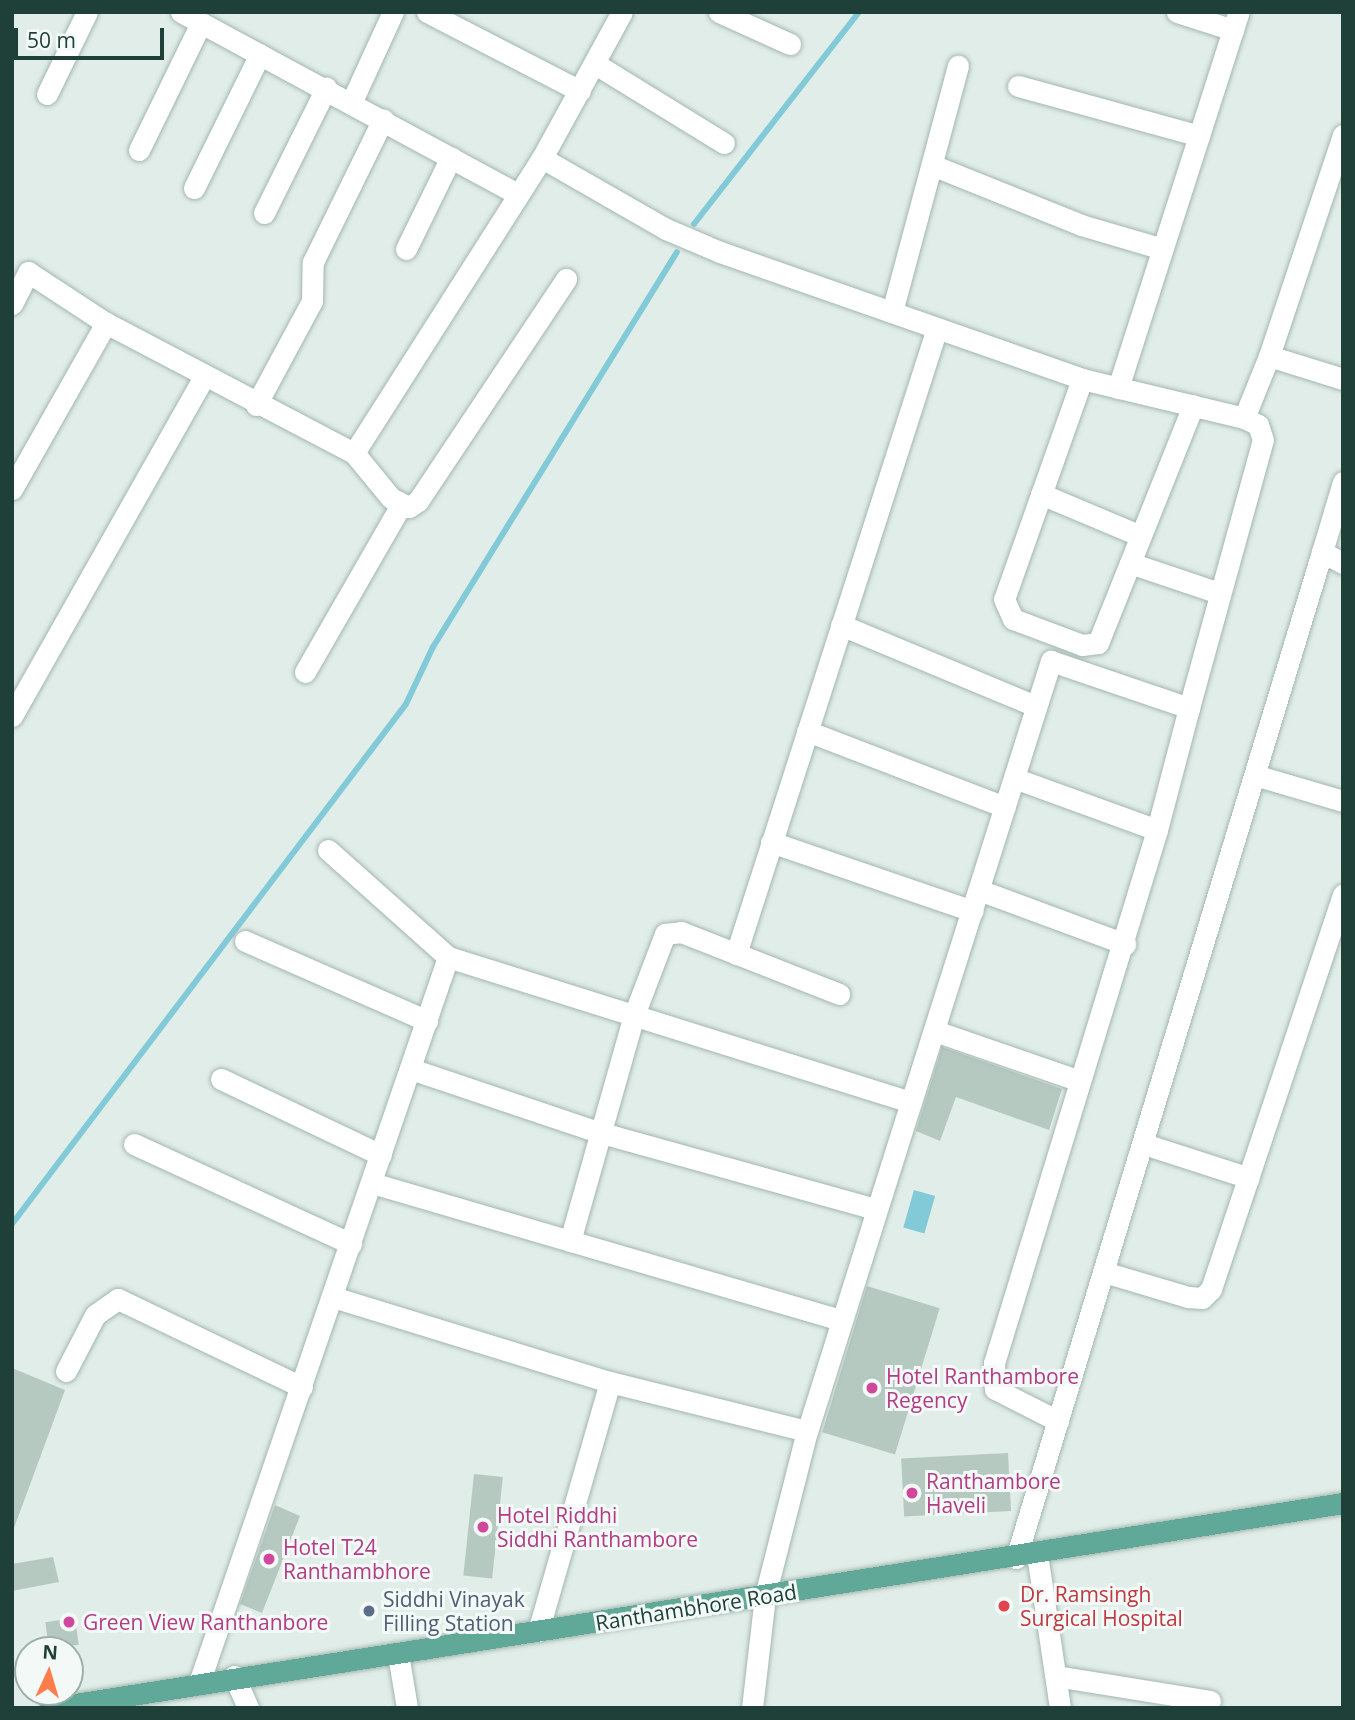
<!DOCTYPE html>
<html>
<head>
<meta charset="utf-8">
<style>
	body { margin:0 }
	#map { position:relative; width:1355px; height:1720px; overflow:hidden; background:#e1ede8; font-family:"Open Sans",sans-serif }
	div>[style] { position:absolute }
	.water>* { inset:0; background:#83cad9; transform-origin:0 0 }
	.stream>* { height:6px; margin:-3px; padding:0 3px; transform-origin:3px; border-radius:3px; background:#83cad9 }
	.building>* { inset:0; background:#b6c9c1; transform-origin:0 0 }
	.roads { filter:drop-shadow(0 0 2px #a3b6b0) drop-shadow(0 0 2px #a3b6b0) }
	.minor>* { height:21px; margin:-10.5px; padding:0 10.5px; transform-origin:10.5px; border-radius:10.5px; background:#fff }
	.major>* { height:21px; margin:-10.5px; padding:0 10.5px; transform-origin:10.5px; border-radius:10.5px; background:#60a897 }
	.dots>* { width:19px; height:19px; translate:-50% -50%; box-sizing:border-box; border:4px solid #f2f9f6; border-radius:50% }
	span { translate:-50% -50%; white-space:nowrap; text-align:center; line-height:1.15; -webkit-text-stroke:6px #f2f9f6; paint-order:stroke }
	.hotel-label { font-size:21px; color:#b23c85 }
	.left { translate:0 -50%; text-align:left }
	.health-label { font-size:21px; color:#be3a42 }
	.service-label { font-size:21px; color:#4e5e75 }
	.street-label { font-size:21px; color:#1f4038 }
	.frame { position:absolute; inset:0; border:14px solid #1f4038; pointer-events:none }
	.north { position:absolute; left:14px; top:1636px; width:70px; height:70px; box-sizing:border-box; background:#f2f9f6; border:2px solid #9eafaa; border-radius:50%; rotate:4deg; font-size:19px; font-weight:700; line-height:28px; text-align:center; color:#1f4038 }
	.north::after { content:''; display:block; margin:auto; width:24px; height:32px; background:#ff7d4d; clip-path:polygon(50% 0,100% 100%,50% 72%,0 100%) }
	.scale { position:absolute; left:14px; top:28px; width:150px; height:32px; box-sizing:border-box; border:4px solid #1f4038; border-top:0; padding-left:9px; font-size:21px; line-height:24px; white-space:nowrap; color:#1f4038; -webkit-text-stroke:5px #f2f9f6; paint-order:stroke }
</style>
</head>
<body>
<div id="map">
	<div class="water">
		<div style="left:914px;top:1190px;width:22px;height:39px;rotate:16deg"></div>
	</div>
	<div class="stream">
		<div style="left:694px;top:224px;width:269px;rotate:-52.1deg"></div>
		<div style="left:12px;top:1224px;width:652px;rotate:-52.85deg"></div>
		<div style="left:406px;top:704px;width:63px;rotate:-64.7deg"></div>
		<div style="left:433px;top:647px;width:464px;rotate:-58.3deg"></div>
	</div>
	<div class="building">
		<div style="clip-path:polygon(942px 1047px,1062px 1089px,1049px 1130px,956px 1097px,940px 1141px,916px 1131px)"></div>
		<div style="left:867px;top:1286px;width:76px;height:153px;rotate:17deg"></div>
		<div style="clip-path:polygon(12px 1368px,65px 1390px,14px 1528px,12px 1528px)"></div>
		<div style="left:1008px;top:1453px;width:58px;height:107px;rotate:87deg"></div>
		<div style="left:474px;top:1474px;width:29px;height:102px;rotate:6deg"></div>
		<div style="clip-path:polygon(275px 1505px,300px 1516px,262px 1613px,240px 1604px)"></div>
		<div style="clip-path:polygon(53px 1557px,59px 1582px,12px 1591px,12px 1564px)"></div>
		<div style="left:75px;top:1618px;width:27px;height:30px;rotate:82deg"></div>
	</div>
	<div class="roads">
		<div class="minor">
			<div style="left:181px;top:12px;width:382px;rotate:28.4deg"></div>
			<div style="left:427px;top:12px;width:172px;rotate:27.3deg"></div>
			<div style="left:719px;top:12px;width:78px;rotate:24.3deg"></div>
			<div style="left:1177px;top:12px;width:59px;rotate:17.8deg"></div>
			<div style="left:597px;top:65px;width:149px;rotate:31.6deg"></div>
			<div style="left:1018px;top:86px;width:188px;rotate:15.4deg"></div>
			<div style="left:47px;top:94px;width:91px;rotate:-64deg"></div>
			<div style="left:352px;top:101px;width:98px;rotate:-65.3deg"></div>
			<div style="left:139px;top:150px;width:141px;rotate:-64deg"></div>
			<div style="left:542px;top:158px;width:166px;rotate:-61.3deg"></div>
			<div style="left:932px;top:165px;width:161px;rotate:21.9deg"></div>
			<div style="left:1081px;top:225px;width:85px;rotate:16.3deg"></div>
			<div style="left:194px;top:188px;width:149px;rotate:-63.8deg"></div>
			<div style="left:264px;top:213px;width:140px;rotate:-63.6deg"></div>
			<div style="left:406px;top:249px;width:102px;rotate:-63.9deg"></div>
			<div style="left:12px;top:304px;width:36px;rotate:-63deg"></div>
			<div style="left:28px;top:272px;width:93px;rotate:33.2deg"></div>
			<div style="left:892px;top:312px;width:255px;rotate:-75deg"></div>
			<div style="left:1269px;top:356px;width:233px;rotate:-71.5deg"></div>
			<div style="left:1082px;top:379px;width:233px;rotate:109.5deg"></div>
			<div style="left:1004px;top:599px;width:22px;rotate:66deg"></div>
			<div style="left:1013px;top:619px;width:74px;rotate:20.6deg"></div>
			<div style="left:1082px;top:645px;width:16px;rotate:-7deg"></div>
			<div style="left:1098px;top:643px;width:256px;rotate:-68.2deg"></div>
			<div style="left:1118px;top:388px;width:395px;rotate:-72.2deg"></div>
			<div style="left:256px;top:405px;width:118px;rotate:-61.7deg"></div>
			<div style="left:312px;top:301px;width:39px;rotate:-89deg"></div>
			<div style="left:313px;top:262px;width:159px;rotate:-63.9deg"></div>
			<div style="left:354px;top:453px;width:58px;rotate:50.6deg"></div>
			<div style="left:391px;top:498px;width:20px;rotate:27deg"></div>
			<div style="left:409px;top:507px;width:11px;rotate:-34deg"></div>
			<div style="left:418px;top:501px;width:267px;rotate:-56.3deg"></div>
			<div style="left:12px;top:489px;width:191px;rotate:-60.5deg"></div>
			<div style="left:106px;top:323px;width:280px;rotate:27.7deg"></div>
			<div style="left:354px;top:453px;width:350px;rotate:-57.5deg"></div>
			<div style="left:542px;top:158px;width:143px;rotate:29.8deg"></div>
			<div style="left:666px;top:229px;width:59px;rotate:23.1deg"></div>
			<div style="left:720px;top:252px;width:384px;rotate:19.3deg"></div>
			<div style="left:1082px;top:379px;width:167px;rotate:13.5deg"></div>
			<div style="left:1244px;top:418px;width:67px;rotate:-68deg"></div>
			<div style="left:1269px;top:356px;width:77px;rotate:17.3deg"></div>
			<div style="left:1041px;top:494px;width:108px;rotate:22.8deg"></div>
			<div style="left:1322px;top:552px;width:73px;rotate:-73.3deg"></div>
			<div style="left:1130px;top:563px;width:94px;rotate:18.6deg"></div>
			<div style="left:841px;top:625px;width:211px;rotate:22.6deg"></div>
			<div style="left:305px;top:672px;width:193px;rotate:-60.1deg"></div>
			<div style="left:12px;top:716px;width:390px;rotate:-60.5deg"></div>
			<div style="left:807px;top:731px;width:212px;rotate:21deg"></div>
			<div style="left:1258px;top:776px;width:89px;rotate:16.4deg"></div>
			<div style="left:1014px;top:778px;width:152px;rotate:20deg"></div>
			<div style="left:1157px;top:830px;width:557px;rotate:107deg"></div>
			<div style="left:994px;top:1363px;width:26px;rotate:88deg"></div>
			<div style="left:995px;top:1389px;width:71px;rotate:26.9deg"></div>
			<div style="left:1157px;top:830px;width:126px;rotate:-75.3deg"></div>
			<div style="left:771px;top:842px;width:213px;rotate:18.9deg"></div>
			<div style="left:328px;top:850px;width:161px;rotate:41.7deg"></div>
			<div style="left:979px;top:890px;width:156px;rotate:20.3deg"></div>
			<div style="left:245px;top:941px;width:199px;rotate:23.7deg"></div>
			<div style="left:736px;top:954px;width:657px;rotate:-72.2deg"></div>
			<div style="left:935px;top:1031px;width:153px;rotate:19deg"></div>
			<div style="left:411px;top:1069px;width:197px;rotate:18.6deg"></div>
			<div style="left:598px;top:1132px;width:288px;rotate:15.5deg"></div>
			<div style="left:221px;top:1079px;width:177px;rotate:25.4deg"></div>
			<div style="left:911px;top:1102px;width:463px;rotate:-72.4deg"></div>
			<div style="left:1051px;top:661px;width:146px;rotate:18.8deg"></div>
			<div style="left:1189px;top:708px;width:278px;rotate:-74.6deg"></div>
			<div style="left:1263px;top:440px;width:16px;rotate:-108deg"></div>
			<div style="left:1258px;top:425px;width:16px;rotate:-153deg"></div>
			<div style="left:134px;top:1144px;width:239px;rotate:24.7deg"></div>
			<div style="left:1144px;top:1144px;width:110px;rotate:17.9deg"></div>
			<div style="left:372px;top:1183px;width:485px;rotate:16.3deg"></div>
			<div style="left:570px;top:1241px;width:235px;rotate:-74.2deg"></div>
			<div style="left:634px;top:1015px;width:87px;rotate:-69.1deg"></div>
			<div style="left:665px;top:934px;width:16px;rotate:-7deg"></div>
			<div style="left:681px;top:932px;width:170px;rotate:21.4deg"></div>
			<div style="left:1104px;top:1272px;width:88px;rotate:16.6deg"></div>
			<div style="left:1188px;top:1297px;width:14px;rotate:4deg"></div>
			<div style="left:1202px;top:1298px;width:13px;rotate:-45deg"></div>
			<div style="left:1211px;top:1289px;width:416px;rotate:-71.5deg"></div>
			<div style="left:333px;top:1297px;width:290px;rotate:17.1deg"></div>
			<div style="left:610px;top:1382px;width:259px;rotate:106.1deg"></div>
			<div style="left:66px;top:1371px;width:63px;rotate:-62.6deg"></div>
			<div style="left:95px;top:1315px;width:28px;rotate:-35deg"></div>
			<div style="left:118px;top:1299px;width:204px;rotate:25.6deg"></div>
			<div style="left:610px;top:1382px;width:203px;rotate:14deg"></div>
			<div style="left:1037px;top:1554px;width:156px;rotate:81.5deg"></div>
			<div style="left:1016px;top:1558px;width:1052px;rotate:-73.08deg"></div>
			<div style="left:1322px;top:552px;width:24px;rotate:28deg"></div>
			<div style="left:398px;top:1654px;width:55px;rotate:80.5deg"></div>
			<div style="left:234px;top:1676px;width:35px;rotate:66deg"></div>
			<div style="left:1056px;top:1676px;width:156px;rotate:9.2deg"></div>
			<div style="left:200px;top:1680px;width:764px;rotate:-71.07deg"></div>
			<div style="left:448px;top:957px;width:485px;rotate:17.4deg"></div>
			<div style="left:911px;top:1102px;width:345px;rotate:107.5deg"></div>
			<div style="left:807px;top:1431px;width:170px;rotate:104.3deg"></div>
			<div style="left:765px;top:1596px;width:113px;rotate:96.6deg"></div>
		</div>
		<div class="major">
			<div style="left:50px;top:1708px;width:1309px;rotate:-9.01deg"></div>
		</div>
	</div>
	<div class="dots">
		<div style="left:872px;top:1388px;background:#d1479c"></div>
		<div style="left:912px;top:1493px;background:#d1479c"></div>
		<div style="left:483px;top:1527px;background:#d1479c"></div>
		<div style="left:269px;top:1559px;background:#d1479c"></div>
		<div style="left:1004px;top:1606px;background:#e0444e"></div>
		<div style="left:369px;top:1611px;background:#5c6f8a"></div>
		<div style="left:69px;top:1622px;background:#d1479c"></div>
	</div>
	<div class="hotel-label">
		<span class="left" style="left:886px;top:1388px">Hotel Ranthambore<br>Regency</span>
		<span class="left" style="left:926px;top:1493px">Ranthambore<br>Haveli</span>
		<span class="left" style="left:497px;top:1527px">Hotel Riddhi<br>Siddhi Ranthambore</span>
		<span class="left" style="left:283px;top:1559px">Hotel T24<br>Ranthambhore</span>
		<span class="left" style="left:83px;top:1622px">Green View Ranthanbore</span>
	</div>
	<div class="health-label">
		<span class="left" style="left:1020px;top:1606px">Dr. Ramsingh<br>Surgical Hospital</span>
	</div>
	<div class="service-label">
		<span class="left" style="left:383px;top:1611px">Siddhi Vinayak<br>Filling Station</span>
	</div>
	<div class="street-label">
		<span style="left:696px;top:1607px;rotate:-9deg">Ranthambhore Road</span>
	</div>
	<div class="frame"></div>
	<div class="north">N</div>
	<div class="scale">50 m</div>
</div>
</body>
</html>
